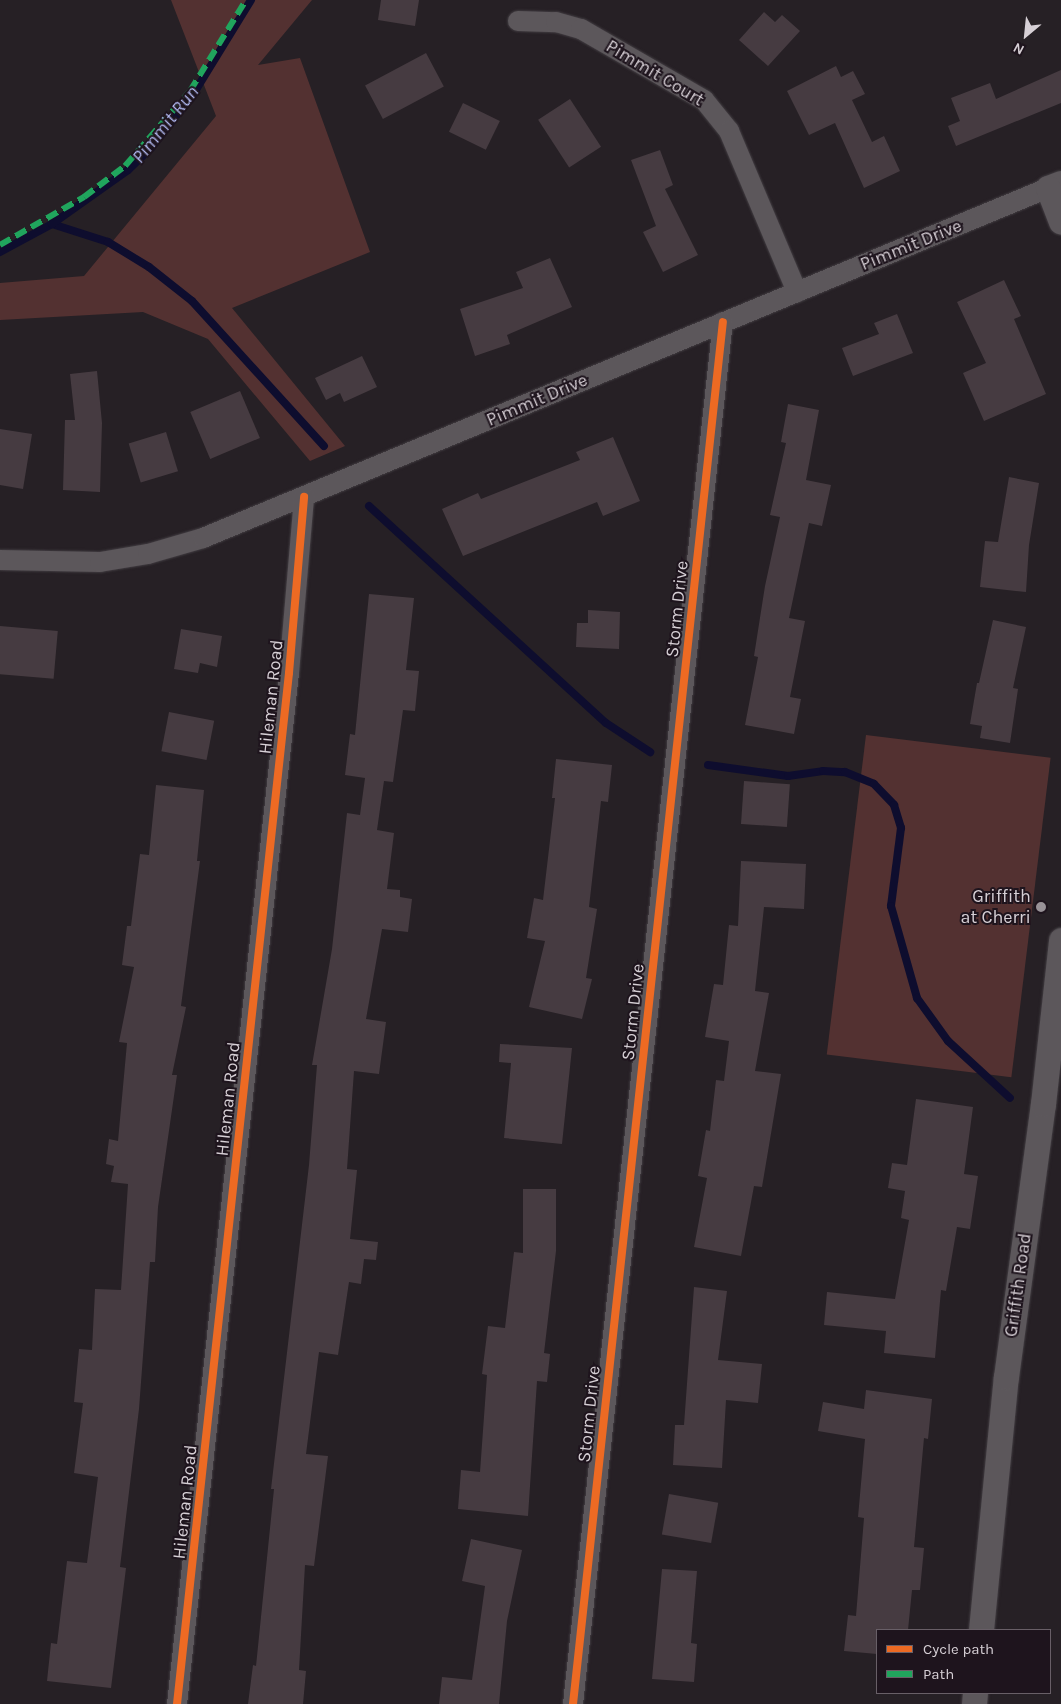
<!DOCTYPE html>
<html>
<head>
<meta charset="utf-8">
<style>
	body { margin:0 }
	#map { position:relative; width:1061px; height:1704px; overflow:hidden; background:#262025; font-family:Karla,sans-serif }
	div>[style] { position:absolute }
	.green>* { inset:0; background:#533131; transform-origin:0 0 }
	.stream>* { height:8px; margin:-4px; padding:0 4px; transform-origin:4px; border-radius:4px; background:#0e0d2e }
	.building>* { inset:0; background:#463b41; transform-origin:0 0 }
	.roads { filter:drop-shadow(0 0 1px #423d42) drop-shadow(0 0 1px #423d42) }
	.minor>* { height:20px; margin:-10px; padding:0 10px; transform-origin:10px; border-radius:10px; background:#5c575b }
	.tertiary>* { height:25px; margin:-12.5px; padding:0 12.5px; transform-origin:12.5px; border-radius:12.5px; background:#5c575b }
	.quiet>* { height:6px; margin-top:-3px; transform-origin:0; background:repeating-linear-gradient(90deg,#20a55d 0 12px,transparent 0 18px) }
	.cycleway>* { height:8px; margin:-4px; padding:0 4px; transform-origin:4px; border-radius:4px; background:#ed6a23 }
	.dots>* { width:14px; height:14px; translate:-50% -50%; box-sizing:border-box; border:2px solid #1e141d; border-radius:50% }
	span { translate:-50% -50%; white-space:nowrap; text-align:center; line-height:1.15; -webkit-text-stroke:4px #1e141d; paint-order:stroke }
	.street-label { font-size:18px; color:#d6cfd5 }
	.poi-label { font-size:18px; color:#d6cfd5 }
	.right { translate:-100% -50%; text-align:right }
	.water-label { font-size:19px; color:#b4bcf5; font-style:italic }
	.legend { position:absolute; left:876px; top:1629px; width:175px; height:65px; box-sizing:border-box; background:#1e141d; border:1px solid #685f67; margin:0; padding:6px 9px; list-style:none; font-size:15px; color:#d6cfd5 }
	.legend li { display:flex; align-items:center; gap:10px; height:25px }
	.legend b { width:25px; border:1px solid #685f67 }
	.north { position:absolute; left:1001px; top:10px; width:50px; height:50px; -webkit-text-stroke:4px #1e141d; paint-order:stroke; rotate:208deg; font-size:14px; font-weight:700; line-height:20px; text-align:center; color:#d6cfd5 }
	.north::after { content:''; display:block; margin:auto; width:18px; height:22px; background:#d6cfd5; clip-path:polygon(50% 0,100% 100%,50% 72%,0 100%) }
</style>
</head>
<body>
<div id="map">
	<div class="green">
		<div style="clip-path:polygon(171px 0,312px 0,258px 65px,300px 58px,370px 252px,232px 308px,345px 446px,310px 461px,208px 339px,143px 312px,0 320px,0 283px,84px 276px,216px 116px)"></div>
		<div style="left:866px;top:735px;width:186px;height:322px;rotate:7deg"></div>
	</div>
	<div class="stream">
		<div style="left:52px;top:224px;width:59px;rotate:17.8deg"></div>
		<div style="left:108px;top:242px;width:48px;rotate:31.4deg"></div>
		<div style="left:149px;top:267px;width:55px;rotate:38.3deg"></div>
		<div style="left:192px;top:301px;width:196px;rotate:47.7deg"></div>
		<div style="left:0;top:252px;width:59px;rotate:-28.3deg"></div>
		<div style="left:52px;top:224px;width:93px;rotate:-35.4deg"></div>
		<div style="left:128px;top:170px;width:32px;rotate:-44deg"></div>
		<div style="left:151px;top:148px;width:70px;rotate:-52deg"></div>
		<div style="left:194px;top:93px;width:109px;rotate:-58.5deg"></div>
		<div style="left:369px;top:506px;width:321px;rotate:42.5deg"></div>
		<div style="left:606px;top:723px;width:53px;rotate:33.4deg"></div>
		<div style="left:708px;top:765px;width:81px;rotate:7.8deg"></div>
		<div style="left:788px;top:776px;width:35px;rotate:-8deg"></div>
		<div style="left:823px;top:771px;width:22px;rotate:3deg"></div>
		<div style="left:845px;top:772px;width:31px;rotate:22deg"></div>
		<div style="left:874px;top:784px;width:29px;rotate:46deg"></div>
		<div style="left:894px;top:805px;width:24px;rotate:73deg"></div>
		<div style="left:901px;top:828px;width:79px;rotate:97.3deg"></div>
		<div style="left:891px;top:906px;width:96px;rotate:74.2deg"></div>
		<div style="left:917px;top:998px;width:53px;rotate:54.2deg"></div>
		<div style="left:948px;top:1041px;width:84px;rotate:42.6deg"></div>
	</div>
	<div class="building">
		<div style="clip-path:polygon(381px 0,419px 0,415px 26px,378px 20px)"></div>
		<div style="clip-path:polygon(764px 12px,775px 22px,782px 15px,800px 31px,768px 66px,739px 40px)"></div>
		<div style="left:426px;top:53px;width:38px;height:69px;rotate:62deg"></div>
		<div style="clip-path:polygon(836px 66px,841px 77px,853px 71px,865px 94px,852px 100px,872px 142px,884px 136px,900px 171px,864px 188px,835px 123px,809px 135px,787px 91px)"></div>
		<div style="clip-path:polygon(1061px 70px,1061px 103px,956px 146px,948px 126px,960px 121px,951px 98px,990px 83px,996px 99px)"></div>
		<div style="left:570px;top:99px;width:57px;height:38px;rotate:57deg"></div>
		<div style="left:463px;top:103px;width:41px;height:32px;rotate:26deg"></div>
		<div style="clip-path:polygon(660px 150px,673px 185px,665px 189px,698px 255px,663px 272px,643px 232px,656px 226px,631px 160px)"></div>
		<div style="clip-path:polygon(550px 258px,572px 307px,507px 335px,510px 344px,475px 356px,460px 309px,523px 288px,516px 272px)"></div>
		<div style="clip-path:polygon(1004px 280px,1021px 316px,1014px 319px,1046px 394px,984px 421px,963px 373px,986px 363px,957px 302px)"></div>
		<div style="clip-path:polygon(897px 314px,913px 353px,853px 376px,842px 348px,879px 334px,874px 323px)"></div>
		<div style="clip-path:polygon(362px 356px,377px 387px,344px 402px,340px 393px,326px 400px,315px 378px)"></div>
		<div style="clip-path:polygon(97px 371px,102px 423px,100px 492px,63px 490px,65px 420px,75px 420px,70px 374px)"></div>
		<div style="left:240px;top:391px;width:51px;height:54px;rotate:67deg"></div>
		<div style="clip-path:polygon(788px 404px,819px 410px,806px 480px,831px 485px,822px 526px,809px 523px,789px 618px,805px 621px,790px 697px,801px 699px,794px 734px,745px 725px,758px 657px,754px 656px,765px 586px,780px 517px,770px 515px,786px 443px,781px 442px)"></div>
		<div style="clip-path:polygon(0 429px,32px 434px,23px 489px,0 485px)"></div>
		<div style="left:166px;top:432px;width:41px;height:39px;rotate:73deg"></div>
		<div style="clip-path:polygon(613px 437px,640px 501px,603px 516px,597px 502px,463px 556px,442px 509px,478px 493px,481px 499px,580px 460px,576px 452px)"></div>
		<div style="clip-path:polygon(1009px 477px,1039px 483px,1029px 545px,1026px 592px,980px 587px,985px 541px,998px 542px)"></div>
		<div style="clip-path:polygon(369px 594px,414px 598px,406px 670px,419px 671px,415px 711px,403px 710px,393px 782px,384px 781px,377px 830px,394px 833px,387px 889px,400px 890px,400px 897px,412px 899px,408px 932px,382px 929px,366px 1019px,386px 1022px,379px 1074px,354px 1071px,347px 1169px,357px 1170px,350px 1239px,378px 1242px,376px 1260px,364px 1259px,361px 1284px,349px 1282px,338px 1355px,319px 1352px,306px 1454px,328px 1456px,314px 1566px,305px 1565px,299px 1670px,306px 1671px,303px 1704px,248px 1704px,253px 1665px,256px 1666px,274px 1489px,271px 1489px,309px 1165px,317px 1065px,312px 1065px,332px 949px,347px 813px,360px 815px,365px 778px,345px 775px,350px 734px,355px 735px)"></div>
		<div style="clip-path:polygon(588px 610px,620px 612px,619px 649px,576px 647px,577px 623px,588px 623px)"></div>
		<div style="clip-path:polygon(993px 620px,1026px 627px,1013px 688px,1018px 689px,1010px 743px,980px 738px,982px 726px,970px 724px,977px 683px,979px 683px)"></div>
		<div style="left:0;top:626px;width:58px;height:48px;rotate:5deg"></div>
		<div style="clip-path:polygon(181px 629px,222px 636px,217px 667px,200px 663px,198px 673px,174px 669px)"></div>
		<div style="left:169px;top:712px;width:46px;height:40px;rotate:11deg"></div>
		<div style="clip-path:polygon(556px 759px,612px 765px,608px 802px,601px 801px,589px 907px,597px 909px,586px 978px,592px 979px,582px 1019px,529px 1007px,545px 941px,527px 938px,534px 898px,543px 900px,555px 798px,552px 798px)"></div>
		<div style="left:744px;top:781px;width:46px;height:43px;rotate:4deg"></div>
		<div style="clip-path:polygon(156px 785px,204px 790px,197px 861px,200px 861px,181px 1006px,186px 1007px,172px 1075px,177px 1075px,158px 1207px,155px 1262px,150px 1262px,139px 1409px,120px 1567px,126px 1568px,111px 1688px,47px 1681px,51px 1643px,57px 1644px,67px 1561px,87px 1563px,98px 1477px,74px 1473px,83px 1403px,74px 1402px,79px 1349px,92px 1350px,95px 1289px,121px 1290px,128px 1184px,111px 1182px,114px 1166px,106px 1164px,109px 1139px,118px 1141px,127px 1043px,119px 1042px,134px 967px,122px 965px,127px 926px,131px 926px,140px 854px,149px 855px)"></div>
		<div style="clip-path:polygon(741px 861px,806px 864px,804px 909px,764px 907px,755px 991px,769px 993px,755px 1071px,781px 1074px,762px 1187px,754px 1186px,741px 1256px,694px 1247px,707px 1178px,698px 1176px,706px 1130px,710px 1131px,716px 1080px,724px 1081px,729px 1041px,705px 1037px,714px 984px,723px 985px,729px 925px,738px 926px)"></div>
		<div style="clip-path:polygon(500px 1044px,572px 1048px,562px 1144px,504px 1138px,511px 1063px,499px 1062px)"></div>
		<div style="clip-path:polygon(916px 1099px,973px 1107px,964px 1174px,978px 1176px,970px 1229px,957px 1227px,946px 1291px,941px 1290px,935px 1358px,884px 1353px,886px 1331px,824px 1325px,827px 1292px,895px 1299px,909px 1220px,901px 1218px,905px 1191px,888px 1188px,892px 1163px,907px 1165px)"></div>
		<div style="clip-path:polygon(523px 1189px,556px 1189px,556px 1251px,544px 1353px,550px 1354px,547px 1382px,537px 1381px,528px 1516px,458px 1509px,461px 1470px,480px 1472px,487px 1375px,482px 1374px,488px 1326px,505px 1328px,514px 1252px,523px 1253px)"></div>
		<div style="clip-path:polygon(694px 1287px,727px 1291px,718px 1360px,762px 1364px,758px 1403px,726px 1400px,722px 1468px,673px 1465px,675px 1425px,684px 1425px)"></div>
		<div style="clip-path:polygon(866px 1390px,932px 1399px,928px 1439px,924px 1438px,914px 1547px,924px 1548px,920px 1590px,912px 1590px,908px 1630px,877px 1630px,877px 1654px,844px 1651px,848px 1615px,856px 1616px,864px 1518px,858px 1517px,865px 1439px,818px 1431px,823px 1402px,864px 1409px)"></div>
		<div style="left:669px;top:1494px;width:50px;height:41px;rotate:10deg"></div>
		<div style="clip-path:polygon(471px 1539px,522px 1550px,507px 1621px,499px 1704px,439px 1704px,442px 1677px,472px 1680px,485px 1586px,462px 1581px)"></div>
		<div style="clip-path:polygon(662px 1569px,697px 1571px,691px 1643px,697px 1644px,694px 1682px,652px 1679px)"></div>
	</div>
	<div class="roads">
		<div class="minor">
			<div style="left:518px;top:21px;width:38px;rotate:2deg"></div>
			<div style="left:556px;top:22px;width:26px;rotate:16deg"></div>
			<div style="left:581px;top:29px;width:142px;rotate:30deg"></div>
			<div style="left:704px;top:100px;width:40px;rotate:51deg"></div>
			<div style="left:729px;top:131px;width:175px;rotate:67.1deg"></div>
			<div style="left:0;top:560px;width:100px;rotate:1.1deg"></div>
			<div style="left:100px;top:562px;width:49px;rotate:-9.5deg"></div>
			<div style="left:148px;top:554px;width:57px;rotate:-16.2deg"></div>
			<div style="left:203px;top:538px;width:915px;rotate:-22.5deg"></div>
			<div style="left:177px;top:1704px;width:1037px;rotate:-83.8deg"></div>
			<div style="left:289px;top:673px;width:177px;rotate:-85.1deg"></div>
			<div style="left:573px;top:1704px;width:1390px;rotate:-83.81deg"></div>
		</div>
		<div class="tertiary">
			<div style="left:1061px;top:183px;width:14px;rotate:159deg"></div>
			<div style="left:1048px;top:188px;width:36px;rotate:69deg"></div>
			<div style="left:981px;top:1630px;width:254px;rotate:-84.4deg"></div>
			<div style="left:1006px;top:1377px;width:275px;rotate:-82.3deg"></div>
			<div style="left:1043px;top:1104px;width:165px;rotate:-83.7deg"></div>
			<div style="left:974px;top:1704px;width:11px;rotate:-85deg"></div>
		</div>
	</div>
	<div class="quiet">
		<div style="left:0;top:245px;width:97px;rotate:-29.7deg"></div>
		<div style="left:84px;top:197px;width:51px;rotate:-37.1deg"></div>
		<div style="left:125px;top:166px;width:99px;rotate:-49.1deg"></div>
		<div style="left:190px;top:91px;width:107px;rotate:-58.4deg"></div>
	</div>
	<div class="cycleway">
		<div style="left:177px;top:1704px;width:1037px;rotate:-83.8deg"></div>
		<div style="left:289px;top:673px;width:177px;rotate:-85.1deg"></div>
		<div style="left:573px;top:1704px;width:1390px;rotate:-83.81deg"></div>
	</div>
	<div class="dots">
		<div style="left:1041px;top:907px;background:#989297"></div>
	</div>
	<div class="street-label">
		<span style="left:655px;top:73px;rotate:31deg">Pimmit Court</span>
		<span style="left:911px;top:245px;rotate:-22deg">Pimmit Drive</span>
		<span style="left:537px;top:400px;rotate:-23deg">Pimmit Drive</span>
		<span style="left:677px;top:609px;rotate:-84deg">Storm Drive</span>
		<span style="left:271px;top:697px;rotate:-84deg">Hileman Road</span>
		<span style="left:633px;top:1012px;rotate:-84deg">Storm Drive</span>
		<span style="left:228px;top:1099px;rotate:-84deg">Hileman Road</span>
		<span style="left:1018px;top:1285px;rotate:-82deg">Griffith Road</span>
		<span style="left:589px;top:1414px;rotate:-84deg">Storm Drive</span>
		<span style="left:185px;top:1502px;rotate:-84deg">Hileman Road</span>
	</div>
	<div class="poi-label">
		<span class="right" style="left:1031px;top:907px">Griffith<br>at Cherri</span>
	</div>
	<div class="water-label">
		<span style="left:166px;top:125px;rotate:-51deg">Pimmit Run</span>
	</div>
	<ul class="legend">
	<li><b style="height:6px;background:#ed6a23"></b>Cycle path</li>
	<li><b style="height:6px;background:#20a55d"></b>Path</li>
	</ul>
	<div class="north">N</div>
</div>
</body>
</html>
